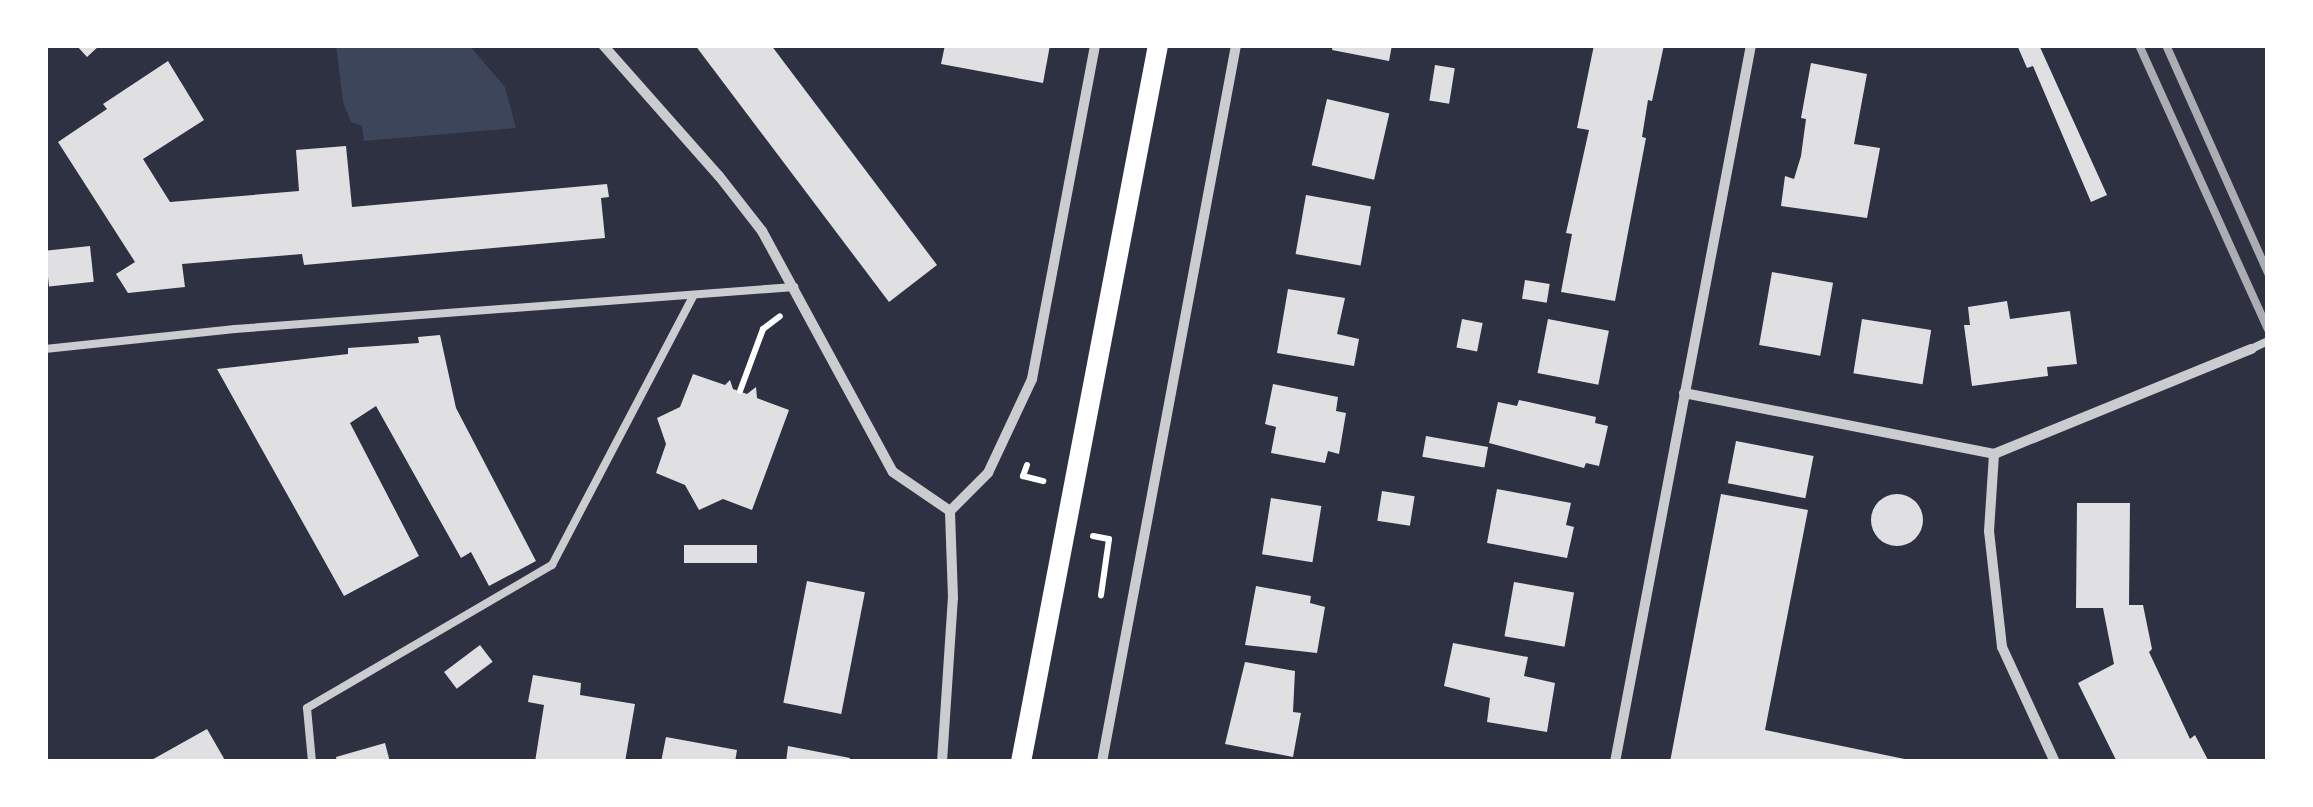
<!DOCTYPE html>
<html>
<head>
<meta charset="utf-8">
<style>
	body { margin:0 }
	#map { position:relative; width:2313px; height:807px; overflow:hidden; background:#2d3142; font-family:"Archivo Narrow",sans-serif }
	div>[style] { position:absolute }
	.green>* { inset:0; background:#3c4559 }
	.building>* { inset:0; background:#e0e0e3; transform-origin:0 0 }
	.round { border-radius:50% }
	.path>* { height:6px; margin:-3px; padding:0 3px; transform-origin:3px; border-radius:3px; background:#fff }
	.service>* { height:8px; margin:-4px; padding:0 4px; transform-origin:4px; border-radius:4px; background:#caccd0 }
	.minor>* { height:10px; margin:-5px; padding:0 5px; transform-origin:5px; border-radius:5px; background:#caccd0 }
	.secondary>* { height:20px; margin:-10px; padding:0 10px; transform-origin:10px; border-radius:10px; background:#fff }
	.rail>* { height:8px; margin:-4px; padding:0 4px; transform-origin:4px; border-radius:4px; background:#abadb3 }
	span { translate:-50% -50%; white-space:nowrap; text-align:center; line-height:1.15; -webkit-text-stroke:8px #fff; paint-order:stroke }
	.frame { position:absolute; inset:0; border:48px solid #fff; pointer-events:none }
</style>
</head>
<body>
<div id="map">
	<div class="green">
		<div style="clip-path:polygon(336px 45px,469px 45px,505px 87px,516px 128px,364px 141px,362px 126px,351px 122px,343px 102px)"></div>
	</div>
	<div class="building">
		<div style="clip-path:polygon(76px 45px,100px 45px,87px 57px)"></div>
		<div style="clip-path:polygon(695px 45px,771px 45px,937px 265px,889px 302px)"></div>
		<div style="clip-path:polygon(945px 45px,1050px 45px,1043px 83px,941px 64px)"></div>
		<div style="clip-path:polygon(1333px 45px,1392px 45px,1389px 61px,1332px 50px)"></div>
		<div style="clip-path:polygon(1594px 45px,1664px 45px,1652px 101px,1648px 100px,1642px 137px,1646px 138px,1615px 301px,1561px 292px,1572px 234px,1566px 233px,1589px 130px,1577px 128px)"></div>
		<div style="clip-path:polygon(2017px 45px,2039px 45px,2107px 195px,2091px 202px,2033px 66px,2027px 68px)"></div>
		<div style="clip-path:polygon(168px 61px,204px 120px,143px 159px,170px 202px,299px 191px,296px 150px,346px 146px,352px 207px,607px 184px,609px 197px,601px 198px,605px 238px,304px 265px,302px 254px,182px 264px,185px 287px,128px 293px,116px 274px,135px 262px,58px 142px,107px 109px,103px 104px)"></div>
		<div style="clip-path:polygon(1811px 63px,1867px 74px,1854px 144px,1880px 148px,1867px 218px,1781px 206px,1785px 176px,1794px 179px,1801px 156px,1806px 119px,1801px 118px)"></div>
		<div style="left:1435px;top:65px;width:20px;height:36px;rotate:9deg"></div>
		<div style="left:1327px;top:99px;width:64px;height:68px;rotate:13deg"></div>
		<div style="left:1306px;top:195px;width:66px;height:60px;rotate:10deg"></div>
		<div style="left:90px;top:246px;width:36px;height:45px;rotate:84deg"></div>
		<div style="left:1772px;top:272px;width:62px;height:74px;rotate:10deg"></div>
		<div style="left:1525px;top:280px;width:25px;height:19px;rotate:9deg"></div>
		<div style="clip-path:polygon(1288px 289px,1345px 298px,1337px 334px,1359px 339px,1354px 366px,1277px 353px)"></div>
		<div style="clip-path:polygon(2007px 301px,2010px 319px,2070px 311px,2077px 364px,2047px 367px,2048px 376px,1972px 386px,1964px 325px,1970px 325px,1968px 307px)"></div>
		<div style="left:1462px;top:319px;width:21px;height:29px;rotate:11deg"></div>
		<div style="left:1548px;top:319px;width:62px;height:55px;rotate:11deg"></div>
		<div style="left:1862px;top:319px;width:70px;height:55px;rotate:9deg"></div>
		<div style="clip-path:polygon(440px 335px,456px 408px,536px 561px,489px 586px,471px 552px,461px 558px,376px 406px,350px 423px,419px 556px,344px 596px,217px 369px,348px 354px,348px 348px,419px 343px,418px 337px)"></div>
		<div style="clip-path:polygon(693px 374px,725px 385px,730px 380px,733px 389px,747px 394px,756px 387px,757px 398px,789px 410px,752px 510px,723px 499px,699px 510px,685px 485px,656px 473px,666px 444px,657px 418px,680px 407px)"></div>
		<div style="clip-path:polygon(1273px 384px,1338px 397px,1336px 411px,1346px 413px,1339px 454px,1328px 451px,1325px 463px,1271px 453px,1276px 427px,1265px 424px)"></div>
		<div style="clip-path:polygon(1519px 400px,1596px 417px,1595px 423px,1608px 426px,1599px 466px,1586px 463px,1584px 468px,1489px 443px,1498px 402px,1517px 406px)"></div>
		<div style="left:1426px;top:436px;width:63px;height:21px;rotate:10deg"></div>
		<div style="left:1736px;top:441px;width:79px;height:43px;rotate:11deg"></div>
		<div style="clip-path:polygon(1497px 489px,1571px 503px,1566px 525px,1574px 527px,1567px 558px,1487px 543px)"></div>
		<div style="left:1382px;top:491px;width:33px;height:30px;rotate:9deg"></div>
		<div class="round" style="left:1871px;top:494px;width:52px;height:52px"></div>
		<div style="clip-path:polygon(1721px 494px,1808px 510px,1765px 730px,1919px 762px,1670px 762px)"></div>
		<div style="left:1271px;top:498px;width:51px;height:57px;rotate:9deg"></div>
		<div style="clip-path:polygon(2077px 503px,2130px 503px,2129px 605px,2143px 605px,2152px 649px,2149px 652px,2190px 739px,2195px 735px,2209px 762px,2117px 762px,2078px 683px,2114px 664px,2103px 608px,2076px 608px)"></div>
		<div style="left:757px;top:545px;width:18px;height:73px;rotate:90deg"></div>
		<div style="left:807px;top:581px;width:59px;height:124px;rotate:11deg"></div>
		<div style="left:1514px;top:582px;width:61px;height:55px;rotate:10deg"></div>
		<div style="clip-path:polygon(1256px 586px,1311px 596px,1310px 603px,1325px 607px,1317px 653px,1245px 645px)"></div>
		<div style="clip-path:polygon(1453px 643px,1528px 657px,1524px 676px,1555px 683px,1547px 732px,1487px 722px,1490px 698px,1444px 686px)"></div>
		<div style="left:480px;top:645px;width:21px;height:45px;rotate:53deg"></div>
		<div style="clip-path:polygon(1245px 662px,1295px 671px,1293px 712px,1301px 713px,1293px 757px,1225px 744px)"></div>
		<div style="clip-path:polygon(533px 675px,581px 683px,580px 695px,635px 704px,625px 762px,535px 762px,544px 705px,528px 702px)"></div>
		<div style="clip-path:polygon(207px 729px,226px 762px,148px 762px)"></div>
		<div style="clip-path:polygon(666px 737px,737px 750px,735px 762px,661px 762px)"></div>
		<div style="clip-path:polygon(385px 743px,390px 762px,337px 762px,336px 757px)"></div>
		<div style="clip-path:polygon(788px 746px,850px 758px,849px 762px,786px 762px)"></div>
	</div>
	<div class="path">
		<div style="left:740px;top:391px;width:66px;rotate:-69.6deg"></div>
		<div style="left:763px;top:329px;width:21px;rotate:-37deg"></div>
		<div style="left:1027px;top:465px;width:12px;rotate:110deg"></div>
		<div style="left:1023px;top:476px;width:21px;rotate:14deg"></div>
		<div style="left:1093px;top:536px;width:16px;rotate:11deg"></div>
		<div style="left:1109px;top:539px;width:57px;rotate:98.1deg"></div>
	</div>
	<div class="service">
		<div style="left:45px;top:349px;width:191px;rotate:-6deg"></div>
		<div style="left:235px;top:329px;width:561px;rotate:-4.3deg"></div>
		<div style="left:2251px;top:349px;width:19px;rotate:-25deg"></div>
		<div style="left:312px;top:762px;width:54px;rotate:-95.3deg"></div>
		<div style="left:307px;top:708px;width:284px;rotate:-30.3deg"></div>
		<div style="left:552px;top:565px;width:304px;rotate:-62.3deg"></div>
	</div>
	<div class="minor">
		<div style="left:603px;top:45px;width:175px;rotate:48.5deg"></div>
		<div style="left:719px;top:176px;width:70px;rotate:52deg"></div>
		<div style="left:762px;top:231px;width:274px;rotate:61.5deg"></div>
		<div style="left:893px;top:472px;width:69px;rotate:34.4deg"></div>
		<div style="left:1684px;top:393px;width:316px;rotate:11.1deg"></div>
		<div style="left:1994px;top:454px;width:278px;rotate:-22.2deg"></div>
		<div style="left:1994px;top:454px;width:77px;rotate:93.7deg"></div>
		<div style="left:1989px;top:531px;width:117px;rotate:83.6deg"></div>
		<div style="left:2002px;top:647px;width:127px;rotate:65.3deg"></div>
		<div style="left:942px;top:762px;width:164px;rotate:-86.2deg"></div>
		<div style="left:953px;top:598px;width:87px;rotate:-92deg"></div>
		<div style="left:950px;top:511px;width:54px;rotate:-45deg"></div>
		<div style="left:988px;top:473px;width:104px;rotate:-64.9deg"></div>
		<div style="left:1032px;top:379px;width:340px;rotate:-79.3deg"></div>
		<div style="left:1102px;top:762px;width:729px;rotate:-79.41deg"></div>
		<div style="left:1615px;top:762px;width:730px;rotate:-79.26deg"></div>
	</div>
	<div class="secondary">
		<div style="left:1021px;top:762px;width:730px;rotate:-79.18deg"></div>
	</div>
	<div class="rail">
		<div style="left:2139px;top:45px;width:312px;rotate:65.6deg"></div>
		<div style="left:2166px;top:45px;width:250px;rotate:65.9deg"></div>
	</div>
	<div class="frame"></div>
</div>
</body>
</html>
